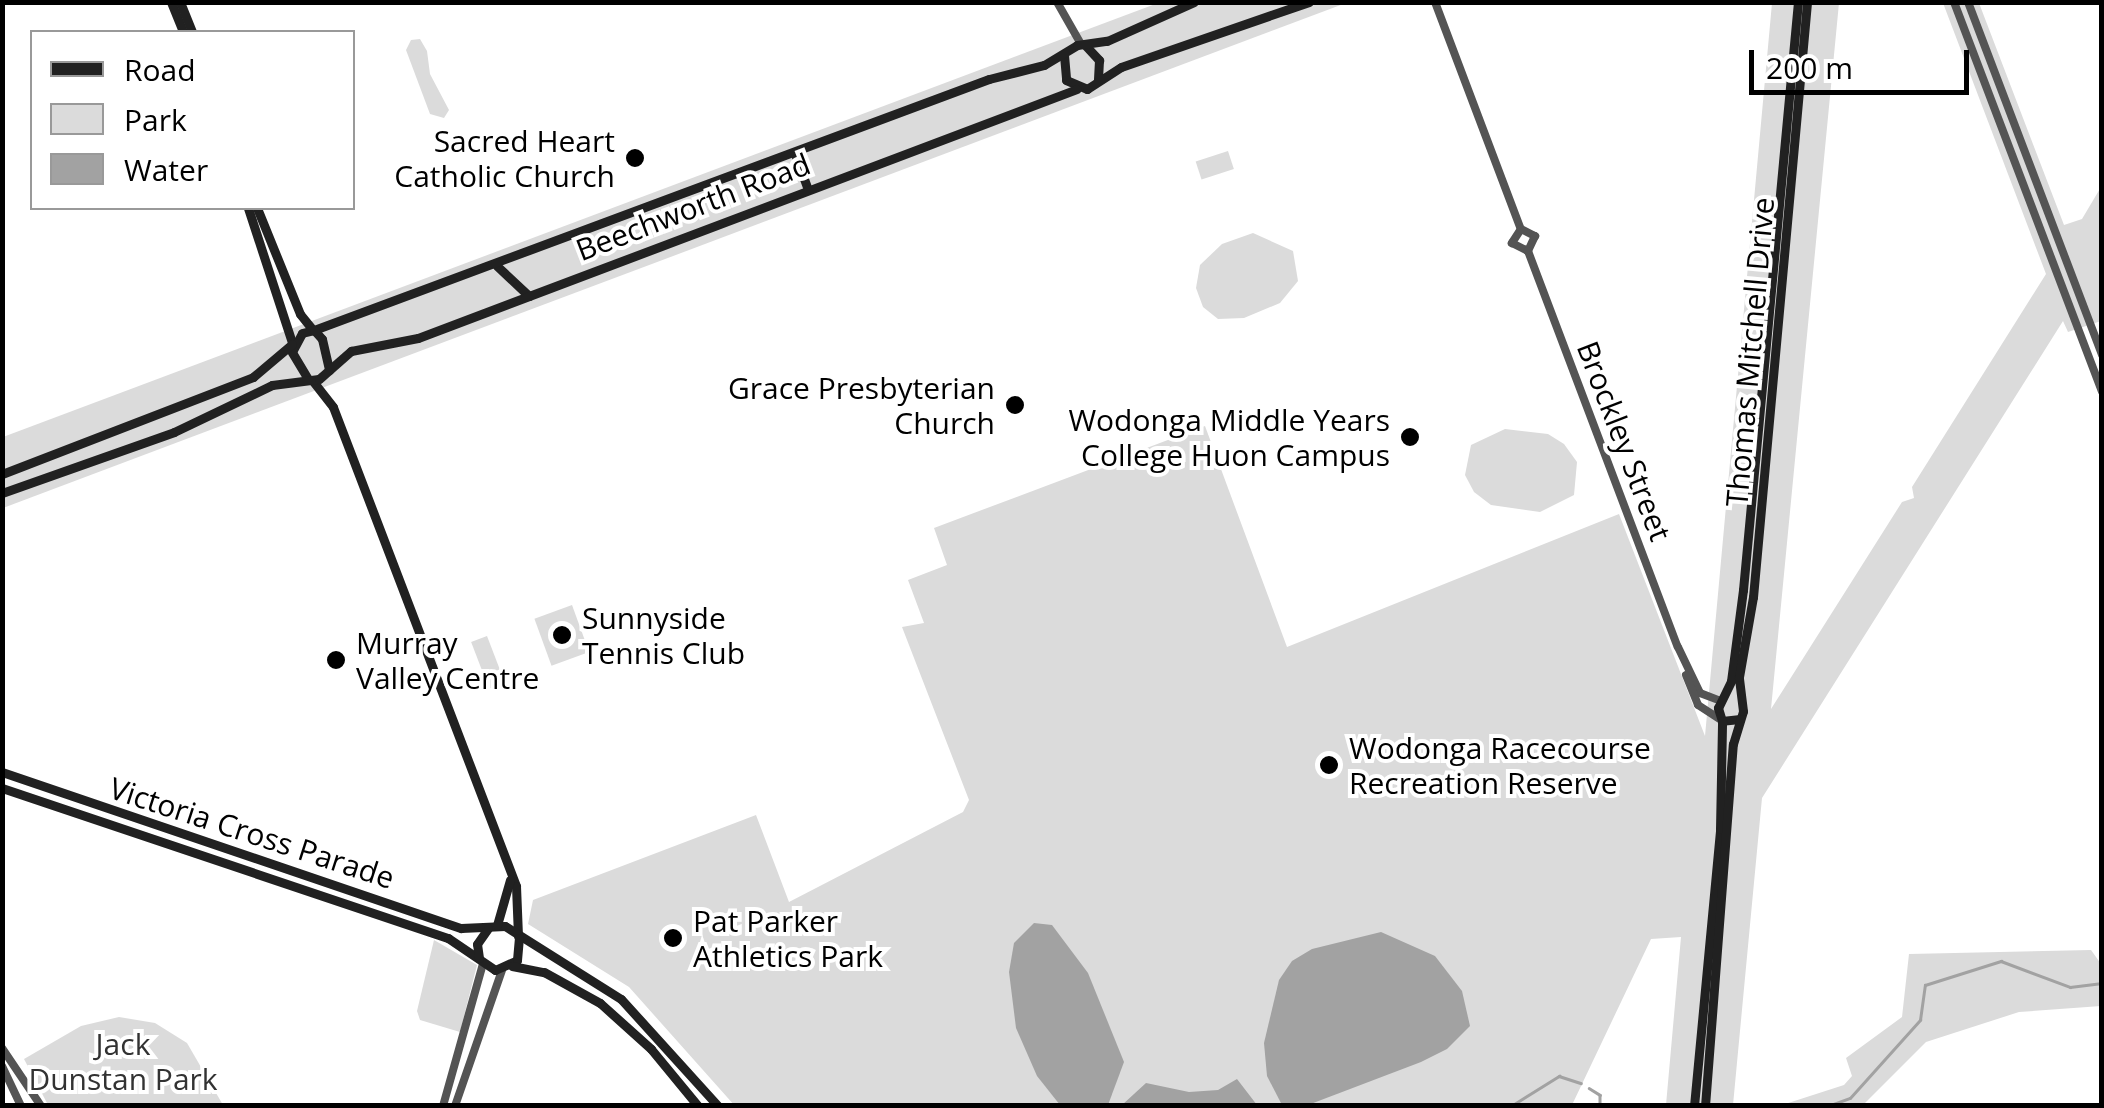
<!DOCTYPE html>
<html>
<head>
<meta charset="utf-8">
<style>
	body { margin:0 }
	#map { position:relative; width:2104px; height:1108px; overflow:hidden; background:#fff; font-family:"Open Sans",sans-serif }
	div>[style] { position:absolute }
	.green>* { inset:0; background:#dbdbdb; transform-origin:0 0 }
	.water>* { inset:0; background:#a2a2a2 }
	.stream>* { height:2.5px; margin:-1.25px; padding:0 1.25px; transform-origin:1.25px; border-radius:1.25px; background:#a2a2a2 }
	.tertiary>* { height:8px; margin:-4px; padding:0 4px; transform-origin:4px; border-radius:4px; background:#545454 }
	.secondary>* { height:9px; margin:-4.5px; padding:0 4.5px; transform-origin:4.5px; border-radius:4.5px; background:#212121 }
	.dots>* { width:28px; height:28px; translate:-50% -50%; box-sizing:border-box; border:5px solid #fff; border-radius:50% }
	span { translate:-50% -50%; white-space:nowrap; text-align:center; line-height:1.15; -webkit-text-stroke:8px #fff; paint-order:stroke }
	.poi-label { font-size:30px; color:#000 }
	.right { translate:-100% -50%; text-align:right }
	.left { translate:0 -50%; text-align:left }
	.street-label { font-size:30px; color:#000 }
	.park-label { font-size:30px; color:#323232 }
	.frame { position:absolute; inset:0; border:5px solid #000; pointer-events:none }
	.legend { position:absolute; left:30px; top:30px; width:325px; height:180px; box-sizing:border-box; background:#fff; border:2px solid #999; margin:0; padding:12px 18px; list-style:none; font-size:30px; color:#000 }
	.legend li { display:flex; align-items:center; gap:20px; height:50px }
	.legend b { width:50px; border:2px solid #999 }
	.scale { position:absolute; left:1749px; top:50px; width:220px; height:45px; box-sizing:border-box; border:5px solid #000; border-top:0; padding-left:12px; font-size:30px; line-height:35px; white-space:nowrap; color:#000; -webkit-text-stroke:8px #fff; paint-order:stroke }
</style>
</head>
<body>
<div id="map">
	<div class="green">
		<div style="clip-path:polygon(1158px 3px,1346px 3px,3px 508px,3px 437px)"></div>
		<div style="clip-path:polygon(1772px 3px,1839px 3px,1771px 709px,1902px 502px,1914px 498px,1912px 487px,2046px 274px,1943px 3px,1979px 3px,2064px 225px,2082px 219px,2101px 187px,2101px 321px,2068px 332px,2063px 321px,1762px 798px,1733px 1105px,1666px 1105px,1681px 937px,1651px 939px,1572px 1105px,735px 1106px,629px 987px,528px 924px,533px 900px,756px 815px,789px 902px,963px 812px,969px 800px,902px 627px,924px 623px,908px 580px,947px 565px,934px 528px,1205px 426px,1287px 647px,1619px 514px,1705px 736px)"></div>
		<div style="clip-path:polygon(411px 40px,420px 39px,427px 51px,430px 74px,449px 110px,444px 118px,430px 114px,406px 50px)"></div>
		<div style="left:1228px;top:151px;width:19px;height:34px;rotate:72deg"></div>
		<div style="clip-path:polygon(1253px 233px,1293px 251px,1298px 281px,1280px 303px,1244px 318px,1218px 319px,1203px 307px,1196px 288px,1200px 265px,1222px 244px)"></div>
		<div style="clip-path:polygon(1505px 429px,1548px 434px,1564px 444px,1577px 462px,1574px 495px,1540px 512px,1491px 505px,1474px 492px,1465px 475px,1471px 445px)"></div>
		<div style="left:572px;top:605px;width:50px;height:40px;rotate:70deg"></div>
		<div style="left:487px;top:636px;width:50px;height:17px;rotate:69deg"></div>
		<div style="clip-path:polygon(434px 940px,477px 965px,460px 1032px,420px 1020px,417px 1011px)"></div>
		<div style="clip-path:polygon(2091px 950px,2101px 964px,2101px 1006px,2019px 1012px,1926px 1042px,1863px 1105px,1782px 1105px,1844px 1085px,1852px 1076px,1846px 1058px,1902px 1017px,1909px 954px)"></div>
		<div style="clip-path:polygon(119px 1017px,155px 1023px,187px 1043px,223px 1105px,48px 1105px,24px 1059px,81px 1026px)"></div>
	</div>
	<div class="water">
		<div style="clip-path:polygon(1034px 923px,1052px 925px,1088px 973px,1124px 1062px,1108px 1105px,1060px 1105px,1037px 1076px,1016px 1028px,1009px 972px,1014px 943px)"></div>
		<div style="clip-path:polygon(1381px 932px,1435px 956px,1462px 991px,1470px 1026px,1447px 1049px,1421px 1062px,1308px 1105px,1282px 1105px,1267px 1076px,1264px 1043px,1279px 980px,1292px 961px,1312px 949px)"></div>
		<div style="clip-path:polygon(1237px 1079px,1257px 1105px,1122px 1105px,1146px 1083px,1189px 1092px,1218px 1090px)"></div>
	</div>
	<div class="stream">
		<div style="left:1589px;top:1088px;width:13px;rotate:32deg"></div>
		<div style="left:1600px;top:1095px;width:11px;rotate:90deg"></div>
		<div style="left:1511px;top:1106px;width:57px;rotate:-32deg"></div>
		<div style="left:1559px;top:1076px;width:23px;rotate:18deg"></div>
		<div style="left:1828px;top:1106px;width:23px;rotate:-20deg"></div>
		<div style="left:1850px;top:1098px;width:105px;rotate:-48.1deg"></div>
		<div style="left:1920px;top:1020px;width:35px;rotate:-82deg"></div>
		<div style="left:1925px;top:985px;width:80px;rotate:-17.5deg"></div>
		<div style="left:2001px;top:961px;width:74px;rotate:20.6deg"></div>
		<div style="left:2070px;top:987px;width:32px;rotate:-7deg"></div>
	</div>
	<div class="tertiary">
		<div style="left:1057px;top:2px;width:48px;rotate:60.3deg"></div>
		<div style="left:1435px;top:2px;width:243px;rotate:69.3deg"></div>
		<div style="left:1954px;top:2px;width:417px;rotate:69.2deg"></div>
		<div style="left:1968px;top:2px;width:378px;rotate:69.2deg"></div>
		<div style="left:1521px;top:229px;width:17px;rotate:123deg"></div>
		<div style="left:1512px;top:243px;width:18px;rotate:27deg"></div>
		<div style="left:1521px;top:229px;width:16px;rotate:27deg"></div>
		<div style="left:1535px;top:236px;width:17px;rotate:115deg"></div>
		<div style="left:1528px;top:251px;width:423px;rotate:69.3deg"></div>
		<div style="left:1678px;top:647px;width:51px;rotate:64.4deg"></div>
		<div style="left:1700px;top:693px;width:22px;rotate:21deg"></div>
		<div style="left:1686px;top:675px;width:32px;rotate:68deg"></div>
		<div style="left:1698px;top:705px;width:27px;rotate:33deg"></div>
		<div style="left:2px;top:1048px;width:70px;rotate:56.1deg"></div>
		<div style="left:2px;top:1066px;width:44px;rotate:64.6deg"></div>
		<div style="left:443px;top:1106px;width:148px;rotate:-74.3deg"></div>
		<div style="left:455px;top:1106px;width:144px;rotate:-70.9deg"></div>
	</div>
	<div class="secondary">
		<div style="left:171px;top:2px;width:32px;rotate:68deg"></div>
		<div style="left:180px;top:2px;width:32px;rotate:68deg"></div>
		<div style="left:1085px;top:45px;width:21px;rotate:47deg"></div>
		<div style="left:1099px;top:60px;width:21px;rotate:93deg"></div>
		<div style="left:1064px;top:55px;width:25px;rotate:85deg"></div>
		<div style="left:1066px;top:80px;width:23px;rotate:23deg"></div>
		<div style="left:1087px;top:89px;width:40px;rotate:-32.9deg"></div>
		<div style="left:1121px;top:67px;width:199px;rotate:-19.1deg"></div>
		<div style="left:795px;top:154px;width:38px;rotate:70deg"></div>
		<div style="left:248px;top:208px;width:142px;rotate:71.9deg"></div>
		<div style="left:257px;top:208px;width:114px;rotate:67.9deg"></div>
		<div style="left:300px;top:314px;width:21px;rotate:51deg"></div>
		<div style="left:497px;top:266px;width:44px;rotate:43.2deg"></div>
		<div style="left:314px;top:330px;width:720px;rotate:-20.4deg"></div>
		<div style="left:989px;top:79px;width:57px;rotate:-14.3deg"></div>
		<div style="left:1044px;top:65px;width:39px;rotate:-31deg"></div>
		<div style="left:1077px;top:45px;width:30px;rotate:-8deg"></div>
		<div style="left:1107px;top:41px;width:95px;rotate:-24.1deg"></div>
		<div style="left:308px;top:379px;width:31px;rotate:-121deg"></div>
		<div style="left:292px;top:352px;width:21px;rotate:-62deg"></div>
		<div style="left:302px;top:333px;width:12px;rotate:-14deg"></div>
		<div style="left:314px;top:330px;width:12px;rotate:48deg"></div>
		<div style="left:322px;top:339px;width:32px;rotate:77deg"></div>
		<div style="left:312px;top:380px;width:34px;rotate:52deg"></div>
		<div style="left:333px;top:407px;width:513px;rotate:69.09deg"></div>
		<div style="left:516px;top:886px;width:50px;rotate:87.7deg"></div>
		<div style="left:2px;top:474px;width:269px;rotate:-21.1deg"></div>
		<div style="left:253px;top:377px;width:51px;rotate:-40.2deg"></div>
		<div style="left:2px;top:493px;width:182px;rotate:-19.5deg"></div>
		<div style="left:174px;top:432px;width:109px;rotate:-25.6deg"></div>
		<div style="left:272px;top:385px;width:47px;rotate:-7.3deg"></div>
		<div style="left:319px;top:379px;width:43px;rotate:-41.2deg"></div>
		<div style="left:351px;top:351px;width:68px;rotate:-11deg"></div>
		<div style="left:418px;top:338px;width:704px;rotate:-20.7deg"></div>
		<div style="left:1740px;top:719px;width:18px;rotate:174deg"></div>
		<div style="left:1722px;top:721px;width:14px;rotate:-107deg"></div>
		<div style="left:1718px;top:708px;width:30px;rotate:-64deg"></div>
		<div style="left:1731px;top:681px;width:92px;rotate:-82.5deg"></div>
		<div style="left:1743px;top:590px;width:591px;rotate:-84.66deg"></div>
		<div style="left:2px;top:772px;width:485px;rotate:18.8deg"></div>
		<div style="left:461px;top:928px;width:44px;rotate:-2.6deg"></div>
		<div style="left:505px;top:926px;width:137px;rotate:32.2deg"></div>
		<div style="left:621px;top:999px;width:144px;rotate:47.8deg"></div>
		<div style="left:2px;top:788px;width:471px;rotate:18.6deg"></div>
		<div style="left:448px;top:938px;width:57px;rotate:34.2deg"></div>
		<div style="left:495px;top:970px;width:24px;rotate:-24deg"></div>
		<div style="left:517px;top:960px;width:22px;rotate:-85deg"></div>
		<div style="left:497px;top:925px;width:47px;rotate:-73.9deg"></div>
		<div style="left:479px;top:958px;width:14px;rotate:-98deg"></div>
		<div style="left:477px;top:944px;width:19px;rotate:-55deg"></div>
		<div style="left:512px;top:966px;width:33px;rotate:11deg"></div>
		<div style="left:544px;top:972px;width:64px;rotate:29deg"></div>
		<div style="left:600px;top:1003px;width:69px;rotate:42deg"></div>
		<div style="left:651px;top:1049px;width:74px;rotate:50.5deg"></div>
		<div style="left:1694px;top:1106px;width:278px;rotate:-84.6deg"></div>
		<div style="left:1720px;top:829px;width:108px;rotate:-88.9deg"></div>
		<div style="left:1705px;top:1106px;width:363px;rotate:-85.6deg"></div>
		<div style="left:1733px;top:744px;width:34px;rotate:-73deg"></div>
		<div style="left:1743px;top:711px;width:34px;rotate:-97deg"></div>
		<div style="left:1739px;top:677px;width:81px;rotate:-80.1deg"></div>
		<div style="left:1753px;top:597px;width:597px;rotate:-84.81deg"></div>
	</div>
	<div class="dots">
		<div style="left:635px;top:158px;background:#000"></div>
		<div style="left:1015px;top:405px;background:#000"></div>
		<div style="left:1410px;top:437px;background:#000"></div>
		<div style="left:562px;top:635px;background:#000"></div>
		<div style="left:336px;top:660px;background:#000"></div>
		<div style="left:1329px;top:765px;background:#000"></div>
		<div style="left:673px;top:938px;background:#000"></div>
	</div>
	<div class="poi-label">
		<span class="right" style="left:615px;top:158px">Sacred Heart<br>Catholic Church</span>
		<span class="right" style="left:995px;top:405px">Grace Presbyterian<br>Church</span>
		<span class="right" style="left:1390px;top:437px">Wodonga Middle Years<br>College Huon Campus</span>
		<span class="left" style="left:582px;top:635px">Sunnyside<br>Tennis Club</span>
		<span class="left" style="left:356px;top:660px">Murray<br>Valley Centre</span>
		<span class="left" style="left:1349px;top:765px">Wodonga Racecourse<br>Recreation Reserve</span>
		<span class="left" style="left:693px;top:938px">Pat Parker<br>Athletics Park</span>
	</div>
	<div class="street-label">
		<span style="left:693px;top:207px;rotate:-21deg">Beechworth Road</span>
		<span style="left:1750px;top:352px;rotate:-85deg">Thomas Mitchell Drive</span>
		<span style="left:1624px;top:441px;rotate:69deg">Brockley Street</span>
		<span style="left:252px;top:833px;rotate:18deg">Victoria Cross Parade</span>
	</div>
	<div class="park-label">
		<span style="left:123px;top:1061px">Jack<br>Dunstan Park</span>
	</div>
	<div class="frame"></div>
	<ul class="legend">
	<li><b style="height:12px;background:#212121"></b>Road</li>
	<li><b style="height:28px;background:#dbdbdb"></b>Park</li>
	<li><b style="height:28px;background:#a2a2a2"></b>Water</li>
	</ul>
	<div class="scale">200 m</div>
</div>
</body>
</html>
